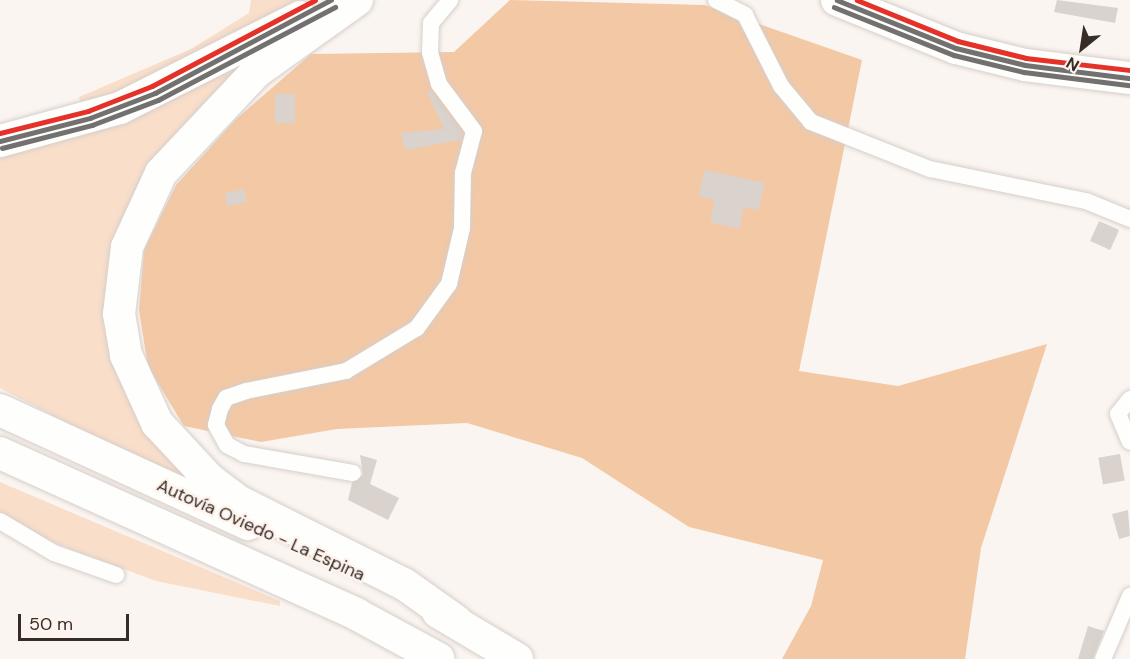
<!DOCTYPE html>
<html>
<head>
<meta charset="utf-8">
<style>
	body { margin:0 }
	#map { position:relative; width:1130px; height:659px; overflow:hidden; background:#fbf5f1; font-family:"DM Sans",sans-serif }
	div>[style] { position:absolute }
	.green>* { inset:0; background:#f9deca }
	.forest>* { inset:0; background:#f3c8a5 }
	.building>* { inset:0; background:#d9d2cd; transform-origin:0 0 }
	.roads { filter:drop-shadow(0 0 2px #d6cec9) drop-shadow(0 0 2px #d6cec9) }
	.street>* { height:16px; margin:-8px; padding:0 8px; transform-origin:8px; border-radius:8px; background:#fefefd }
	.highway>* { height:32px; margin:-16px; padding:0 16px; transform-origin:16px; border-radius:16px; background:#fefefd }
	.bus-1>* { height:4.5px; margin:-2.25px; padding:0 2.25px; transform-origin:2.25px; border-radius:2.25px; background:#727170 }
	.bus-2>* { height:4.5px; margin:-2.25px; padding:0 2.25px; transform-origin:2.25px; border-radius:2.25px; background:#727170 }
	.bus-3>* { height:4.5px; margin:-2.25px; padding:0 2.25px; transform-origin:2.25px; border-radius:2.25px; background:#e43229 }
	span { translate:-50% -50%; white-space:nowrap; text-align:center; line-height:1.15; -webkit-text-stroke:5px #fff4ed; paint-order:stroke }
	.street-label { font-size:18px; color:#372d26 }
	.north { position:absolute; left:1052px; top:18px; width:60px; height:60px; -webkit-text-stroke:4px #fff4ed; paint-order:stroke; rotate:210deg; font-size:16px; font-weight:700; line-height:24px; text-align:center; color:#372d26 }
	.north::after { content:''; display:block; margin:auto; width:21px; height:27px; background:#372d26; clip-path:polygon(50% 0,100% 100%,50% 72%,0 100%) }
	.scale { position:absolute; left:18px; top:614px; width:111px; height:27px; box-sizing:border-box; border:3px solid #372d26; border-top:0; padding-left:8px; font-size:18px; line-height:21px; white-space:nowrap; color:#372d26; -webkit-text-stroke:4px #fff4ed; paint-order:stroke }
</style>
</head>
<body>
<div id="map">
	<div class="green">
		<div style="clip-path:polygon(251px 0,305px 0,83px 108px,79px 97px,191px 49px,249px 13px)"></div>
		<div style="clip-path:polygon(279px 43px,201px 114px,112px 314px,202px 485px,162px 472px,0 388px,0 152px)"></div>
		<div style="clip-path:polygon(0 482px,280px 601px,280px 606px,156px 581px,49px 541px,0 513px)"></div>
	</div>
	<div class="forest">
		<div style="clip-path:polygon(510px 0,705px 5px,862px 60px,799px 371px,898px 386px,1047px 344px,981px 548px,965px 659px,782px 659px,811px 606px,823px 560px,689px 527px,582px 458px,467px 423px,337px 429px,261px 442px,184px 426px,148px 367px,139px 310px,144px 250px,176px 185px,236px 119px,311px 54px,454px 52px)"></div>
	</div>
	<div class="building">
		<div style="clip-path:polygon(1057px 0,1118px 8px,1115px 23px,1054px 12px)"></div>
		<div style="clip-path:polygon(431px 91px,463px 133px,461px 140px,405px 150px,401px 133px,444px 129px,427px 92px)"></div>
		<div style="left:275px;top:94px;width:20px;height:29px"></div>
		<div style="clip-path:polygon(705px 170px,765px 183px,758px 210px,744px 207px,739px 229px,710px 222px,715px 200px,698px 196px)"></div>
		<div style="left:244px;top:189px;width:13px;height:20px;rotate:77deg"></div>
		<div style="left:1099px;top:221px;width:22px;height:22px;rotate:24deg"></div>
		<div style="left:1120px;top:454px;width:27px;height:22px;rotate:80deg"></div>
		<div style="clip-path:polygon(360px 455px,377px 460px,370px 484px,399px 498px,388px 520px,348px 500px,352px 483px,363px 475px)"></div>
		<div style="clip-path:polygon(1128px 510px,1130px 536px,1119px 539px,1112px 514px)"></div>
		<div style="clip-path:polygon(1088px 626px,1104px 631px,1093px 659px,1078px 659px)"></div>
	</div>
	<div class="roads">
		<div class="street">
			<div style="left:716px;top:0;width:33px;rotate:27deg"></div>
			<div style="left:745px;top:15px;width:80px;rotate:63.1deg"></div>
			<div style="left:781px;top:86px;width:47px;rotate:50.2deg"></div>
			<div style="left:811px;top:122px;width:128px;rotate:21.6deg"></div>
			<div style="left:930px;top:169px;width:159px;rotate:11.6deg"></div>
			<div style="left:1086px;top:201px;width:48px;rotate:22.2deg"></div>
			<div style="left:1130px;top:399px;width:19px;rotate:129deg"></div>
			<div style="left:1118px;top:414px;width:30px;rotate:67deg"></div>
			<div style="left:353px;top:473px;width:111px;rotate:-170.1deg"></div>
			<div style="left:244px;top:454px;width:19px;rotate:-152deg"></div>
			<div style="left:227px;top:445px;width:23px;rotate:-119deg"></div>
			<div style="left:216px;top:425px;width:16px;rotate:-76deg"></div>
			<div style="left:220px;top:409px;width:13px;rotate:-61deg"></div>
			<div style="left:226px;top:398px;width:21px;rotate:-19deg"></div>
			<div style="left:246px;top:391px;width:102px;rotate:-11.3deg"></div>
			<div style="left:346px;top:371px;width:83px;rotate:-31.2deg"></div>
			<div style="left:417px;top:328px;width:54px;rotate:-54deg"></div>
			<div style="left:449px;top:284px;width:57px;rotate:-76.9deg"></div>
			<div style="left:462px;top:228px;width:55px;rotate:-89deg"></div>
			<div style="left:463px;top:173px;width:43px;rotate:-75.3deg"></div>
			<div style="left:474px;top:131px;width:59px;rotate:-126.7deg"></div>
			<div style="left:439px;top:84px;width:33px;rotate:-106deg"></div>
			<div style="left:430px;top:52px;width:29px;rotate:-88deg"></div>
			<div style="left:431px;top:23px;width:30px;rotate:-50deg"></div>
			<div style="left:0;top:521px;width:63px;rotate:30.7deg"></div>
			<div style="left:54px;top:553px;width:66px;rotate:19.5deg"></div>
			<div style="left:1103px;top:659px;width:69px;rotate:-66.8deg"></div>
		</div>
		<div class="highway">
			<div style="left:357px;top:0;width:124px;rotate:144.5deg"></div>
			<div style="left:256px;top:72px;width:139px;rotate:133.2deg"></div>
			<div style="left:161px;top:173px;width:81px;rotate:114.7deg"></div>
			<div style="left:127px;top:247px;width:67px;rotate:96.8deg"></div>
			<div style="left:119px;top:314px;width:42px;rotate:80.3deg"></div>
			<div style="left:126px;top:355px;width:75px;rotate:65.5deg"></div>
			<div style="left:157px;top:423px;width:76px;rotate:47.1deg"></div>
			<div style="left:209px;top:479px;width:39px;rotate:37deg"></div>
			<div style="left:240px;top:502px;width:183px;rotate:26.6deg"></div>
			<div style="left:404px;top:584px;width:64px;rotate:35.4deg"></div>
			<div style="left:837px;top:0;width:128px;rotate:22deg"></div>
			<div style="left:956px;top:48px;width:71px;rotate:13.8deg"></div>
			<div style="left:1025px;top:65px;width:106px;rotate:7.1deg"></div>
			<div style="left:0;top:141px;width:124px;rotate:-15.4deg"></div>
			<div style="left:120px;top:108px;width:202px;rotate:-26.8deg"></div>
			<div style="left:0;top:410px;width:273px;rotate:24.7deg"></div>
			<div style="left:0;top:453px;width:391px;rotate:24.3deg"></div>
			<div style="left:356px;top:614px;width:94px;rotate:28.5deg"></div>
			<div style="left:438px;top:612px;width:92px;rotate:30.7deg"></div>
		</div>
	</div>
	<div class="bus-1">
		<div style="left:837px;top:0;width:128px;rotate:22deg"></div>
		<div style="left:956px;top:48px;width:71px;rotate:13.8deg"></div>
		<div style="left:1025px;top:65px;width:106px;rotate:7.1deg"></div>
		<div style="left:0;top:141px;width:93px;rotate:-14.3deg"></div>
		<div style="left:90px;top:118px;width:70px;rotate:-21deg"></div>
		<div style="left:155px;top:93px;width:199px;rotate:-27.9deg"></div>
	</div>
	<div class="bus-2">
		<div style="left:834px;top:7px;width:129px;rotate:21.8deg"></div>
		<div style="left:954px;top:55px;width:72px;rotate:13.7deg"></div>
		<div style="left:1024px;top:72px;width:106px;rotate:7.1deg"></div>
		<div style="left:2px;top:148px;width:93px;rotate:-14.3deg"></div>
		<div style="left:92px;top:125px;width:71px;rotate:-20.7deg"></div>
		<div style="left:158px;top:100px;width:200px;rotate:-27.7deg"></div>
	</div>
	<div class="bus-3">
		<div style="left:857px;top:0;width:109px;rotate:22.1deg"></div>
		<div style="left:958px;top:41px;width:70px;rotate:14deg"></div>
		<div style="left:1026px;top:58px;width:105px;rotate:6.6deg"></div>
		<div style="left:0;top:133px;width:91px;rotate:-14deg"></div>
		<div style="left:88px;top:111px;width:69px;rotate:-21.3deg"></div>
		<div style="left:152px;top:86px;width:184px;rotate:-27.8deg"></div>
	</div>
	<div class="street-label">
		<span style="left:261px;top:530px;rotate:24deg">Autovía Oviedo - La Espina</span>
	</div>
	<div class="north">N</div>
	<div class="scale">50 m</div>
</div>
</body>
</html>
